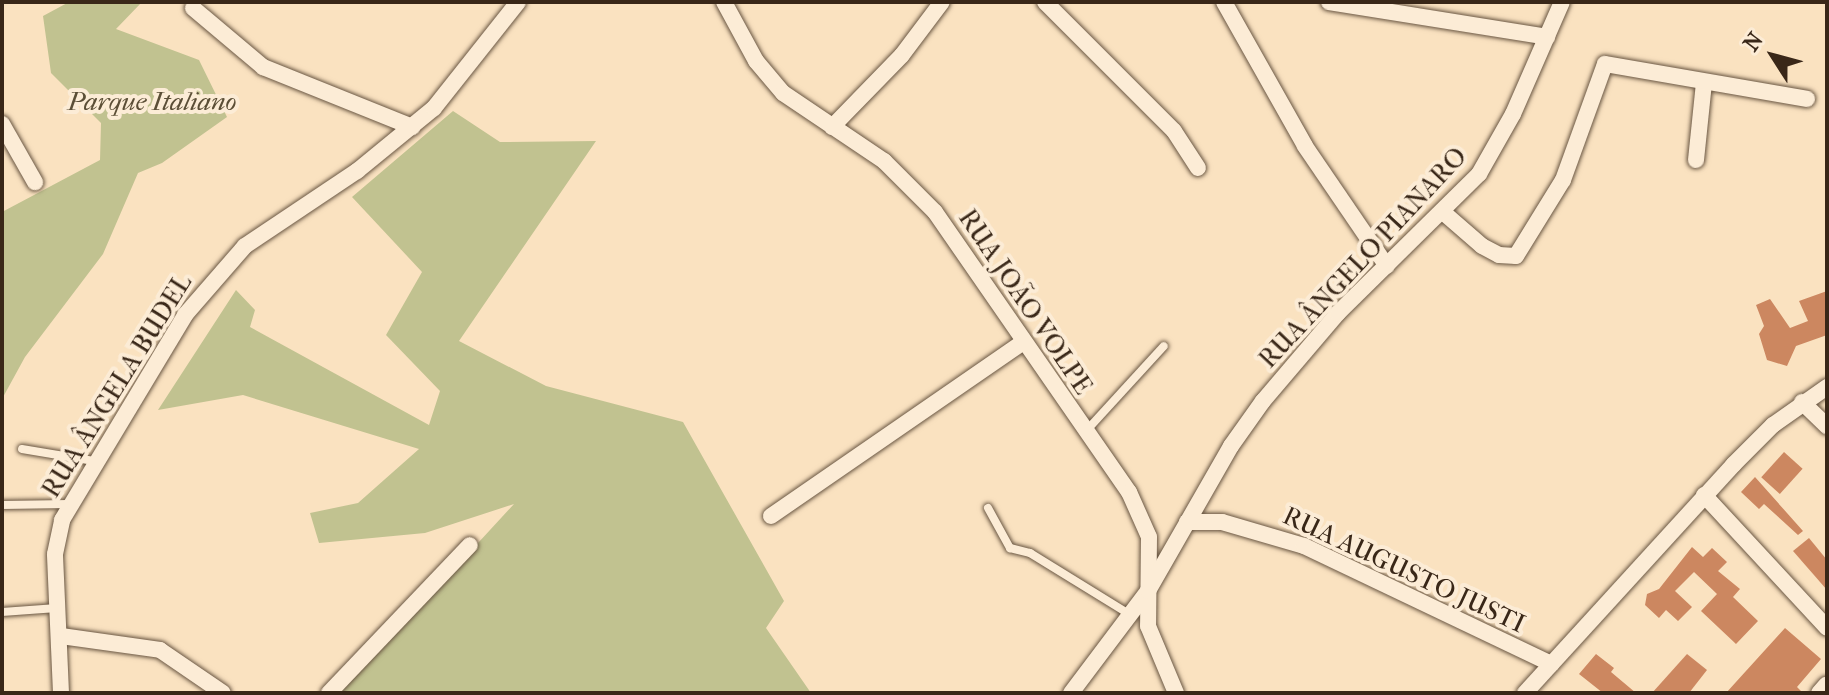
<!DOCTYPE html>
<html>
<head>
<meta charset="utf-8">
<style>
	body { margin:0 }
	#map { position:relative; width:1829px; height:695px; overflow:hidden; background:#fae2c0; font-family:"IM FELL French Canon",serif }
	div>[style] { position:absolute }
	.green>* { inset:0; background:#c1c290 }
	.building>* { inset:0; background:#cc8760; transform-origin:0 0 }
	.roads { filter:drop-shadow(0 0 2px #695642) drop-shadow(0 0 2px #695642) }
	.lane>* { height:8px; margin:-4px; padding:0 4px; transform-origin:4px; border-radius:4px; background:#fcecd6 }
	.street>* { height:16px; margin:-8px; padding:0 8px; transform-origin:8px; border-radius:8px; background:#fcecd6 }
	span { translate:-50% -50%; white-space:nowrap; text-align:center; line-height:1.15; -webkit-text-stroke:8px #fcecd6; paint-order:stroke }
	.park-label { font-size:26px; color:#5b4e36; font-style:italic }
	.street-label { font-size:26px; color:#392718 }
	.frame { position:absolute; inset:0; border:4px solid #392718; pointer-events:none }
	.north { position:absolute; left:1733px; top:16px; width:80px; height:80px; -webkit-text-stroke:6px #fcecd6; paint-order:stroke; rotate:306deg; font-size:22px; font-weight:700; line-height:32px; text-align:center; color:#392718 }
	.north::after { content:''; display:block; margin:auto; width:28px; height:36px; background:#392718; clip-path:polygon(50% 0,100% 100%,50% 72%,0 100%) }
</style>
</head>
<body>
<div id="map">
	<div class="green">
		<div style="clip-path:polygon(69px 2px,142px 2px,116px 29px,199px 60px,227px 117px,162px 163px,138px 173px,103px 254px,25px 357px,2px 399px,2px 212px,100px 160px,101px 123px,51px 73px,43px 16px)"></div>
		<div style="clip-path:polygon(453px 111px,500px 142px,596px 141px,459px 341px,546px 386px,683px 422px,784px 601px,766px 628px,811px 693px,340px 693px,514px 504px,425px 533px,319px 543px,310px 513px,358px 503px,419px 449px,243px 395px,158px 410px,236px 290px,255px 310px,250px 327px,429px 425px,440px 391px,386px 335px,422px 272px,352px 197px)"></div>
	</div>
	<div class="building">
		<div style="clip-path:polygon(1827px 291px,1827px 335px,1796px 346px,1787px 366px,1767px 360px,1759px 334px,1764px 326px,1756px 305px,1770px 299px,1790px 328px,1808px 321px,1799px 301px)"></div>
		<div style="left:1784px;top:452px;width:25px;height:34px;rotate:42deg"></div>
		<div style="clip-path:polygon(1755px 477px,1803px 531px,1798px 535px,1764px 504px,1759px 509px,1741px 492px)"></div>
		<div style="clip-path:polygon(1809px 538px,1827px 560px,1827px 590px,1793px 551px)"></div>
		<div style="clip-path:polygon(1692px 547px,1703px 557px,1712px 548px,1727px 562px,1718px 571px,1740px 589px,1733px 597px,1758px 621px,1736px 644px,1701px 611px,1717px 594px,1694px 572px,1675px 591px,1692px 607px,1678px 621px,1666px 610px,1659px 618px,1645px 605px,1647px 594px,1659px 589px)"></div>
		<div style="clip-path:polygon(1785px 628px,1821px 659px,1797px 687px,1803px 693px,1726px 693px)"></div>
		<div style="clip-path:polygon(1596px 654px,1614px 668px,1611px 672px,1636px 693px,1603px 693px,1579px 674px)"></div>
		<div style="clip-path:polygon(1687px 654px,1707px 670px,1689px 693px,1652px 693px)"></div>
	</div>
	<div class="roads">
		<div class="lane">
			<div style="left:1086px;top:431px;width:115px;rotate:-47.5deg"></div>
			<div style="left:22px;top:449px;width:73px;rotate:9.5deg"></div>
			<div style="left:2px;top:505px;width:67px;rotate:-0.9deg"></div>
			<div style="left:988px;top:508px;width:46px;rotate:61.2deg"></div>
			<div style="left:1010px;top:548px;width:21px;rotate:14deg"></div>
			<div style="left:1030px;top:553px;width:116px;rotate:31.6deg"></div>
			<div style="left:2px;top:612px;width:55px;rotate:-4.2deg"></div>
		</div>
		<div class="street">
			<div style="left:724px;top:2px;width:67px;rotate:61.5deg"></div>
			<div style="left:756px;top:61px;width:42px;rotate:49.8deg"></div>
			<div style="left:783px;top:93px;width:122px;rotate:34deg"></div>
			<div style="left:884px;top:161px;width:72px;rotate:45deg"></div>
			<div style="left:935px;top:212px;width:341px;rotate:55.3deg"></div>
			<div style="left:1129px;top:492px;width:49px;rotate:66deg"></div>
			<div style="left:1149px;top:537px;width:89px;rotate:90.6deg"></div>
			<div style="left:1148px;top:626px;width:73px;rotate:67.3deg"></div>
			<div style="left:1045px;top:2px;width:182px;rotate:45deg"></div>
			<div style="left:1174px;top:131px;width:44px;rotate:57deg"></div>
			<div style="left:1224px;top:2px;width:165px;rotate:60.6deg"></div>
			<div style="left:1305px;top:146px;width:145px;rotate:55.7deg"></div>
			<div style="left:1329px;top:2px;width:221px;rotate:9.1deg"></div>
			<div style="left:193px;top:8px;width:92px;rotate:40.1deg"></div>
			<div style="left:263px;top:67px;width:161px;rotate:21.9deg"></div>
			<div style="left:2px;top:124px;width:67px;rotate:60.4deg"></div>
			<div style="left:832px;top:127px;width:100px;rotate:-45.8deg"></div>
			<div style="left:902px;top:55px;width:66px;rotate:-53deg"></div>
			<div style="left:1696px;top:160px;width:78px;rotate:-84.1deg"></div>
			<div style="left:1444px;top:213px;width:50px;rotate:41deg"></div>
			<div style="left:1482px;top:246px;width:19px;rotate:28deg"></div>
			<div style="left:1499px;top:255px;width:17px;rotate:3deg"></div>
			<div style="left:1516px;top:256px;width:89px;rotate:-58.3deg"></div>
			<div style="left:1563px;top:180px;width:123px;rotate:-70.1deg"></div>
			<div style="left:1605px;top:64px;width:205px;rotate:9.8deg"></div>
			<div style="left:1802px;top:402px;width:35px;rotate:44deg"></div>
			<div style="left:1704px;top:495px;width:181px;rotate:47.2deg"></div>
			<div style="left:771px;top:516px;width:305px;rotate:-34.6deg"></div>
			<div style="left:1187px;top:522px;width:35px"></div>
			<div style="left:1222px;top:522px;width:85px;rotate:16.3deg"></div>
			<div style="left:1304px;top:546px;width:274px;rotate:25.5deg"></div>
			<div style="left:61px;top:636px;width:100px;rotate:8deg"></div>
			<div style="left:160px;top:650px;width:76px;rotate:34.3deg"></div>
			<div style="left:61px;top:693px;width:139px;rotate:-92.5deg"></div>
			<div style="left:55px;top:554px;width:35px;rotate:-78deg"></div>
			<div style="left:62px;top:520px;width:239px;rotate:-59deg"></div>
			<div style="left:185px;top:315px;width:91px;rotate:-49deg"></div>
			<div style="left:245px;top:246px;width:135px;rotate:-33.8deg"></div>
			<div style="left:357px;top:171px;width:99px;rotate:-39.3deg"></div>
			<div style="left:434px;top:108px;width:135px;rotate:-51.6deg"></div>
			<div style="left:329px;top:693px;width:204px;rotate:-46.4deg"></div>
			<div style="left:1071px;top:693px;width:128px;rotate:-53deg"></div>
			<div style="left:1148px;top:591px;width:167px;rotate:-60.2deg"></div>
			<div style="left:1231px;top:446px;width:55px;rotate:-54.6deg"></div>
			<div style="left:1263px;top:401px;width:116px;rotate:-49.6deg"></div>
			<div style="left:1338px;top:313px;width:198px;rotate:-44.6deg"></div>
			<div style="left:1479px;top:174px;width:69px;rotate:-60.5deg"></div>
			<div style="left:1513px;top:114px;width:122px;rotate:-66.4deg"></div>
			<div style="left:1525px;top:693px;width:309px;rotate:-47.6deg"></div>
			<div style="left:1733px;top:465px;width:57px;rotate:-45deg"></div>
			<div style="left:1773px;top:425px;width:66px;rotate:-35.1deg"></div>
			<div style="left:1819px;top:693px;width:11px;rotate:-49deg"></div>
		</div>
	</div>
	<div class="park-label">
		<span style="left:152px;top:102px">Parque Italiano</span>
	</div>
	<div class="street-label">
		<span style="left:1363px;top:258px;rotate:-47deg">RUA ÂNGELO PIANARO</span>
		<span style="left:1025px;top:302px;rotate:56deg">RUA JOÃO VOLPE</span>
		<span style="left:117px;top:386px;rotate:-58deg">RUA ÂNGELA BUDEL</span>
		<span style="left:1404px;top:570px;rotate:25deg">RUA AUGUSTO JUSTI</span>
	</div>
	<div class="frame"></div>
	<div class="north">N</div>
</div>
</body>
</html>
